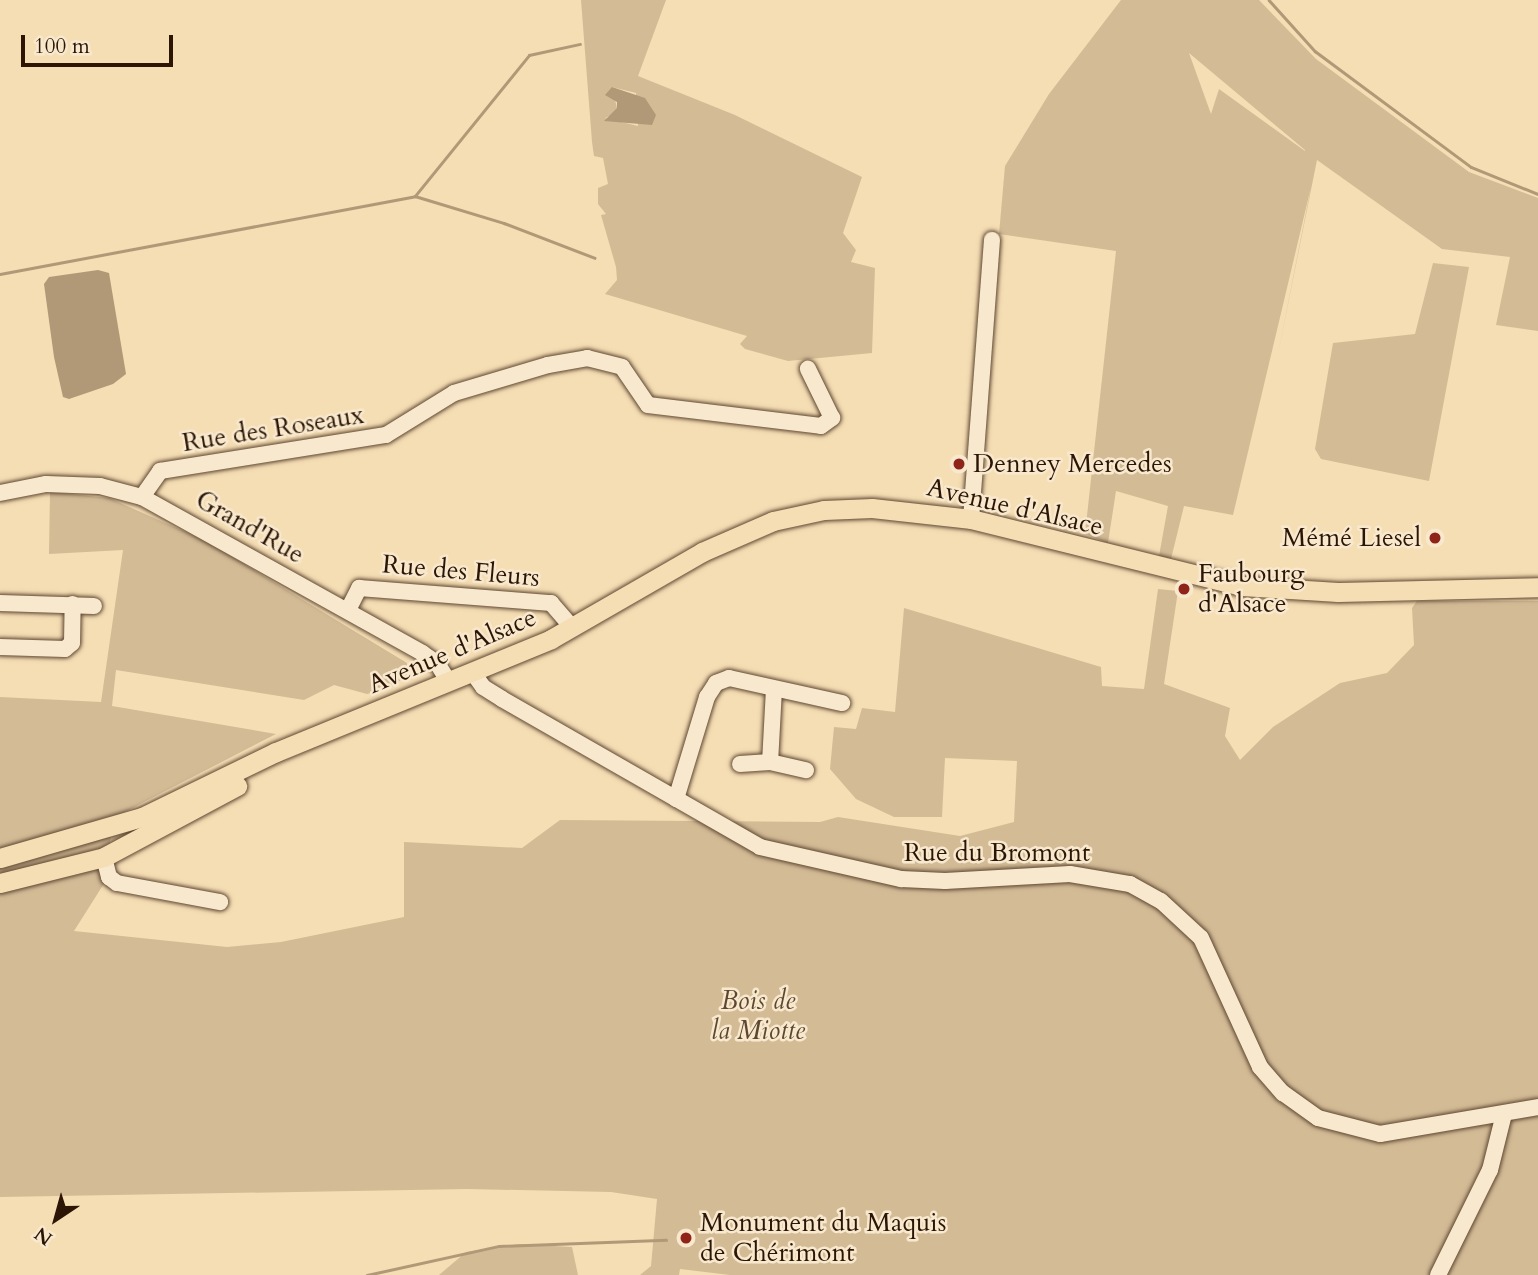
<!DOCTYPE html>
<html>
<head>
<meta charset="utf-8">
<style>
	body { margin:0 }
	#map { position:relative; width:1538px; height:1275px; overflow:hidden; background:#f5ddb4; font-family:Cardo,serif }
	div>[style] { position:absolute }
	.green>* { inset:0; background:#d3bb96 }
	.water>* { inset:0; background:#b19978 }
	.stream>* { height:2.5px; margin:-1.25px; padding:0 1.25px; transform-origin:1.25px; border-radius:1.25px; background:#b19978 }
	.roads { filter:drop-shadow(0 0 2px #5e4731) drop-shadow(0 0 2px #5e4731) }
	.minor>* { height:16px; margin:-8px; padding:0 8px; transform-origin:8px; border-radius:8px; background:#f8e9ce }
	.major>* { height:19px; margin:-9.5px; padding:0 9.5px; transform-origin:9.5px; border-radius:9.5px; background:#f5ddb4 }
	.dots>* { width:19px; height:19px; translate:-50% -50%; box-sizing:border-box; border:4px solid #f8e9ce; border-radius:50% }
	span { translate:-50% -50%; white-space:nowrap; text-align:center; line-height:1.15; -webkit-text-stroke:5px #f8e9ce; paint-order:stroke }
	.street-label { font-size:26px; color:#2c1505 }
	.poi-label { font-size:26px; color:#2c1505 }
	.left { translate:0 -50%; text-align:left }
	.right { translate:-100% -50%; text-align:right }
	.park-label { font-size:26px; color:#5e4730; font-style:italic }
	.north { position:absolute; left:21px; top:1184px; width:70px; height:70px; -webkit-text-stroke:5px #f8e9ce; paint-order:stroke; rotate:216deg; font-size:19px; font-weight:700; line-height:28px; text-align:center; color:#2c1505 }
	.north::after { content:''; display:block; margin:auto; width:24px; height:32px; background:#2c1505; clip-path:polygon(50% 0,100% 100%,50% 72%,0 100%) }
	.scale { position:absolute; left:21px; top:35px; width:152px; height:32px; box-sizing:border-box; border:4px solid #2c1505; border-top:0; padding-left:9px; font-size:21px; line-height:24px; white-space:nowrap; color:#2c1505; -webkit-text-stroke:5px #f8e9ce; paint-order:stroke }
</style>
</head>
<body>
<div id="map">
	<div class="green">
		<div style="clip-path:polygon(evenodd,581px 0,666px 0,638px 76px,735px 115px,862px 177px,843px 233px,856px 250px,851px 262px,875px 268px,872px 353px,788px 361px,745px 349px,740px 344px,747px 336px,605px 294px,617px 280px,616px 267px,601px 215px,606px 214px,598px 204px,598px 188px,608px 184px,603px 158px,594px 156px,592px 142px,581px 0,612px 87px,636px 93px,638px 126px,605px 118px,615px 114px,617px 108px,612px 87px)"></div>
		<div style="clip-path:polygon(evenodd,1121px 0,1259px 0,1316px 59px,1469px 172px,1538px 198px,1538px 331px,1496px 325px,1510px 257px,1442px 249px,1317px 160px,1277px 359px,1311px 187px,1233px 515px,1184px 506px,1171px 559px,1159px 556px,1168px 506px,1116px 491px,1108px 543px,1085px 534px,1116px 251px,999px 234px,1005px 166px,1049px 94px,1121px 0,1189px 53px,1305px 150px,1305px 151px,1219px 89px,1211px 114px,1189px 53px)"></div>
		<div style="clip-path:polygon(1433px 263px,1469px 267px,1429px 481px,1321px 459px,1315px 449px,1333px 343px,1415px 334px)"></div>
		<div style="clip-path:polygon(50px 492px,109px 498px,206px 541px,407px 663px,408px 676px,384px 690px,367px 694px,334px 685px,304px 700px,116px 670px,112px 706px,276px 734px,113px 818px,105px 882px,74px 931px,227px 947px,281px 942px,404px 917px,404px 842px,522px 848px,560px 820px,820px 822px,838px 817px,960px 836px,1014px 822px,1017px 761px,945px 758px,942px 817px,894px 817px,856px 799px,830px 769px,834px 727px,856px 729px,862px 708px,895px 712px,904px 608px,1101px 667px,1102px 686px,1144px 689px,1158px 589px,1178px 591px,1164px 684px,1230px 708px,1225px 736px,1240px 760px,1273px 727px,1340px 683px,1387px 673px,1414px 645px,1412px 608px,1417px 601px,1538px 601px,1538px 1275px,730px 1275px,680px 1269px,679px 1275px,640px 1275px,651px 1266px,657px 1199px,611px 1192px,467px 1189px,0 1197px,0 697px,101px 702px,123px 550px,49px 554px)"></div>
		<div style="clip-path:polygon(519px 1244px,572px 1247px,578px 1275px,439px 1275px,466px 1252px)"></div>
	</div>
	<div class="water">
		<div style="clip-path:polygon(612px 87px,645px 98px,656px 115px,652px 125px,604px 121px,617px 108px,617px 102px,605px 95px)"></div>
		<div style="clip-path:polygon(98px 270px,109px 273px,126px 374px,113px 384px,69px 399px,63px 397px,54px 357px,44px 284px,49px 277px)"></div>
	</div>
	<div class="stream">
		<div style="left:1269px;top:0;width:69px;rotate:48deg"></div>
		<div style="left:1315px;top:51px;width:194px;rotate:36.6deg"></div>
		<div style="left:1471px;top:167px;width:72px;rotate:21.9deg"></div>
		<div style="left:415px;top:196px;width:181px;rotate:-51deg"></div>
		<div style="left:529px;top:55px;width:52px;rotate:-12.2deg"></div>
		<div style="left:0;top:274px;width:422px;rotate:-10.6deg"></div>
		<div style="left:415px;top:196px;width:93px;rotate:16.9deg"></div>
		<div style="left:504px;top:223px;width:97px;rotate:21deg"></div>
		<div style="left:367px;top:1275px;width:135px;rotate:-12.4deg"></div>
		<div style="left:499px;top:1246px;width:167px;rotate:-2.1deg"></div>
	</div>
	<div class="roads">
		<div class="minor">
			<div style="left:0;top:493px;width:47px;rotate:-11.1deg"></div>
			<div style="left:46px;top:484px;width:54px;rotate:2.1deg"></div>
			<div style="left:100px;top:486px;width:43px;rotate:14.7deg"></div>
			<div style="left:142px;top:497px;width:321px;rotate:29.1deg"></div>
			<div style="left:422px;top:653px;width:18px;rotate:34deg"></div>
			<div style="left:437px;top:663px;width:22px;rotate:58deg"></div>
			<div style="left:142px;top:497px;width:32px;rotate:-55deg"></div>
			<div style="left:160px;top:471px;width:229px;rotate:-9.1deg"></div>
			<div style="left:386px;top:435px;width:80px;rotate:-31.7deg"></div>
			<div style="left:454px;top:393px;width:98px;rotate:-16.6deg"></div>
			<div style="left:548px;top:365px;width:40px;rotate:-10deg"></div>
			<div style="left:587px;top:358px;width:36px;rotate:14deg"></div>
			<div style="left:622px;top:367px;width:46px;rotate:55.6deg"></div>
			<div style="left:648px;top:405px;width:174px;rotate:6.9deg"></div>
			<div style="left:821px;top:426px;width:14px;rotate:-36deg"></div>
			<div style="left:832px;top:418px;width:55px;rotate:-116.1deg"></div>
			<div style="left:971px;top:519px;width:280px;rotate:-85.7deg"></div>
			<div style="left:0;top:603px;width:94px;rotate:1.8deg"></div>
			<div style="left:348px;top:610px;width:25px;rotate:-63deg"></div>
			<div style="left:359px;top:588px;width:193px;rotate:4.5deg"></div>
			<div style="left:551px;top:603px;width:32px;rotate:49deg"></div>
			<div style="left:0;top:647px;width:65px;rotate:1.8deg"></div>
			<div style="left:65px;top:649px;width:9px;rotate:-41deg"></div>
			<div style="left:72px;top:643px;width:39px;rotate:-89deg"></div>
			<div style="left:473px;top:673px;width:17px;rotate:54deg"></div>
			<div style="left:483px;top:687px;width:22px;rotate:32deg"></div>
			<div style="left:502px;top:699px;width:297px;rotate:29.8deg"></div>
			<div style="left:760px;top:847px;width:145px;rotate:12.8deg"></div>
			<div style="left:901px;top:879px;width:44px;rotate:2.6deg"></div>
			<div style="left:945px;top:881px;width:125px;rotate:-3.2deg"></div>
			<div style="left:1070px;top:874px;width:61px;rotate:9.5deg"></div>
			<div style="left:1130px;top:884px;width:35px;rotate:29deg"></div>
			<div style="left:1161px;top:901px;width:54px;rotate:42.8deg"></div>
			<div style="left:1201px;top:938px;width:142px;rotate:65.4deg"></div>
			<div style="left:1260px;top:1067px;width:35px;rotate:49deg"></div>
			<div style="left:1283px;top:1093px;width:43px;rotate:35.5deg"></div>
			<div style="left:1318px;top:1118px;width:64px;rotate:14.5deg"></div>
			<div style="left:1380px;top:1134px;width:160px;rotate:-9.7deg"></div>
			<div style="left:774px;top:689px;width:73px;rotate:93.1deg"></div>
			<div style="left:770px;top:762px;width:37px;rotate:13deg"></div>
			<div style="left:740px;top:764px;width:30px;rotate:-4deg"></div>
			<div style="left:676px;top:799px;width:107px;rotate:-73.1deg"></div>
			<div style="left:707px;top:697px;width:17px;rotate:-57deg"></div>
			<div style="left:716px;top:683px;width:14px;rotate:-21deg"></div>
			<div style="left:729px;top:678px;width:116px;rotate:12.5deg"></div>
			<div style="left:104px;top:857px;width:21px;rotate:76deg"></div>
			<div style="left:109px;top:877px;width:10px;rotate:37deg"></div>
			<div style="left:117px;top:883px;width:105px;rotate:10.5deg"></div>
			<div style="left:1438px;top:1275px;width:117px;rotate:-63.7deg"></div>
			<div style="left:1490px;top:1170px;width:58px;rotate:-76deg"></div>
		</div>
		<div class="major">
			<div style="left:0;top:858px;width:148px;rotate:-16.1deg"></div>
			<div style="left:142px;top:817px;width:149px;rotate:-25.9deg"></div>
			<div style="left:276px;top:752px;width:297px;rotate:-22.3deg"></div>
			<div style="left:551px;top:639px;width:174px;rotate:-29.9deg"></div>
			<div style="left:702px;top:552px;width:77px;rotate:-23.6deg"></div>
			<div style="left:773px;top:521px;width:52px;rotate:-12.2deg"></div>
			<div style="left:824px;top:510px;width:48px;rotate:-2.4deg"></div>
			<div style="left:872px;top:508px;width:100px;rotate:6.3deg"></div>
			<div style="left:971px;top:519px;width:279px;rotate:13.9deg"></div>
			<div style="left:1242px;top:586px;width:96px;rotate:3.6deg"></div>
			<div style="left:1338px;top:592px;width:200px;rotate:-1.4deg"></div>
			<div style="left:0;top:883px;width:107px;rotate:-14deg"></div>
			<div style="left:104px;top:857px;width:151px;rotate:-28.1deg"></div>
		</div>
	</div>
	<div class="dots">
		<div style="left:959px;top:464px;background:#8f2418"></div>
		<div style="left:1435px;top:538px;background:#8f2418"></div>
		<div style="left:1184px;top:589px;background:#8f2418"></div>
		<div style="left:686px;top:1238px;background:#8f2418"></div>
	</div>
	<div class="street-label">
		<span style="left:273px;top:429px;rotate:-9deg">Rue des Roseaux</span>
		<span style="left:1015px;top:507px;rotate:13deg">Avenue d'Alsace</span>
		<span style="left:250px;top:527px;rotate:30deg">Grand'Rue</span>
		<span style="left:461px;top:571px;rotate:5deg">Rue des Fleurs</span>
		<span style="left:452px;top:651px;rotate:-23deg">Avenue d'Alsace</span>
		<span style="left:997px;top:853px">Rue du Bromont</span>
	</div>
	<div class="poi-label">
		<span class="left" style="left:973px;top:464px">Denney Mercedes</span>
		<span class="right" style="left:1421px;top:538px">Mémé Liesel</span>
		<span class="left" style="left:1198px;top:589px">Faubourg<br>d'Alsace</span>
		<span class="left" style="left:700px;top:1238px">Monument du Maquis<br>de Chérimont</span>
	</div>
	<div class="park-label">
		<span style="left:758px;top:1016px">Bois de<br>la Miotte</span>
	</div>
	<div class="north">N</div>
	<div class="scale">100 m</div>
</div>
</body>
</html>
